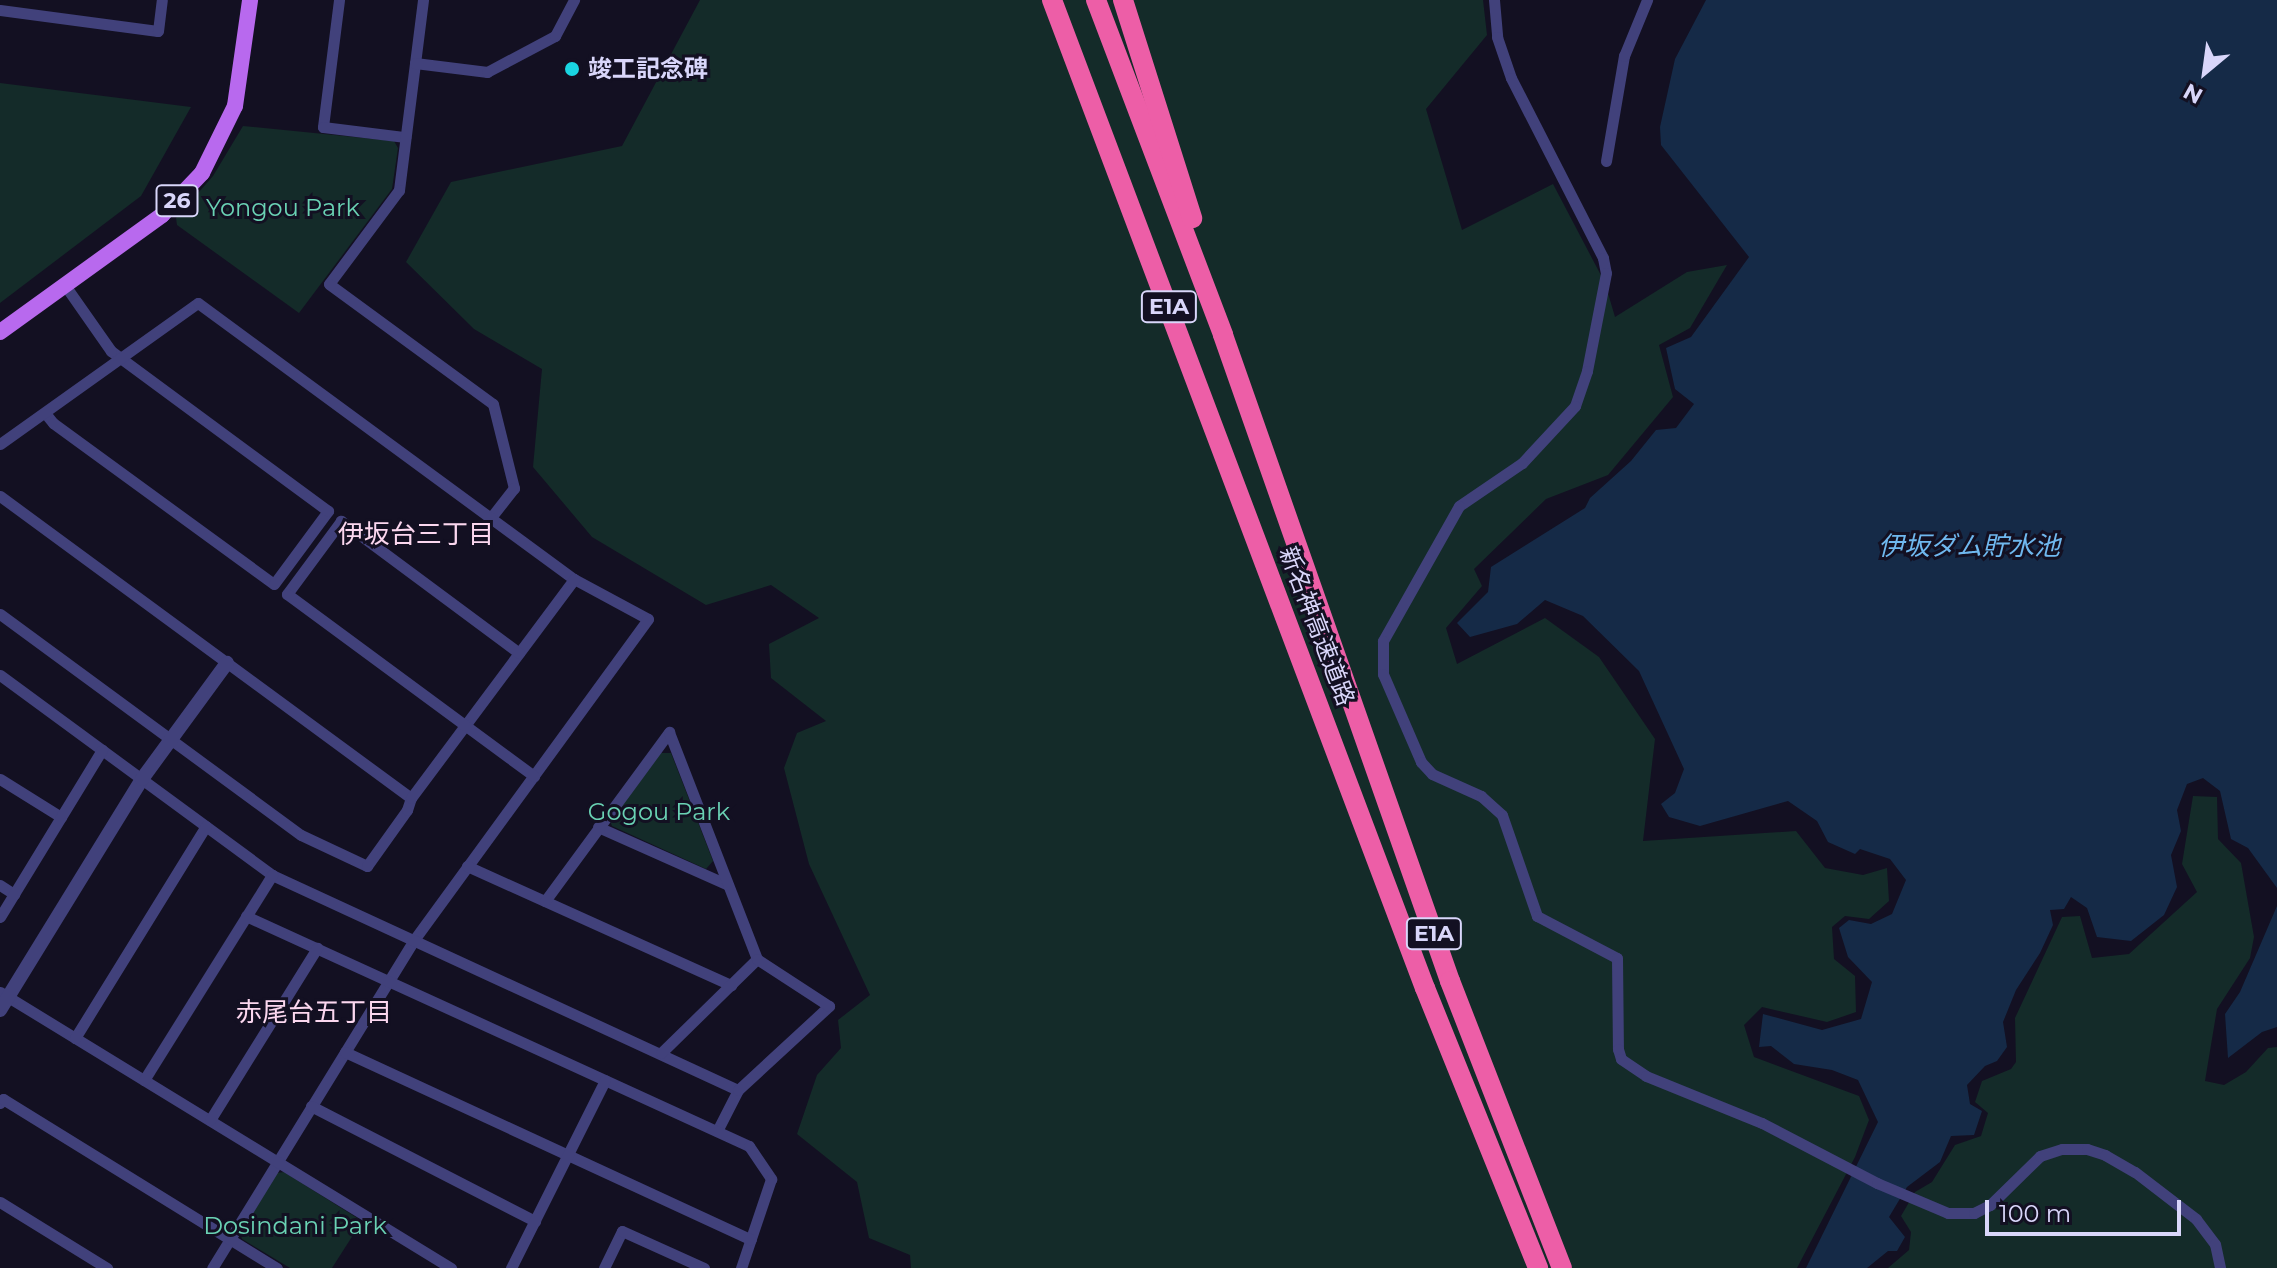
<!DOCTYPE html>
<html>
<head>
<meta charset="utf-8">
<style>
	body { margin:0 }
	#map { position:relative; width:2277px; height:1268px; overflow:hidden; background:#131022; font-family:Montserrat,"Noto Sans JP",sans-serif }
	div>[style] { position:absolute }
	.green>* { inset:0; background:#142b29 }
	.water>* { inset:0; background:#152a47 }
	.minor>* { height:11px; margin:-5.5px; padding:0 5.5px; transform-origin:5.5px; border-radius:5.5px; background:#41417b }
	.tertiary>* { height:14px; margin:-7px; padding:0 7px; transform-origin:7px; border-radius:7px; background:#41417b }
	.primary>* { height:16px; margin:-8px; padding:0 8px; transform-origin:8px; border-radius:8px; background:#b869ee }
	.motorway>* { height:20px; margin:-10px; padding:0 10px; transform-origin:10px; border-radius:10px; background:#ed5ea7 }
	.dots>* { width:22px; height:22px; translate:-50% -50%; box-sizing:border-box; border:4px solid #131022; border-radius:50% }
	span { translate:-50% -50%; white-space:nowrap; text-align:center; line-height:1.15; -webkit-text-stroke:6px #131022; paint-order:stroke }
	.shield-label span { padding:2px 6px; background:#131022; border:2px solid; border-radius:6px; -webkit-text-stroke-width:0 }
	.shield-label { font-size:22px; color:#d9d6fa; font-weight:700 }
	.poi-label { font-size:24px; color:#d9d6fa; font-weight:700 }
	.left { translate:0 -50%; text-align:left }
	.park-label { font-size:24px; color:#6ad2b4 }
	.street-label { font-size:24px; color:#d9d6fa }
	.neighbourhood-label { font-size:26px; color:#fbd7ef }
	.water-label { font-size:26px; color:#6fb8ef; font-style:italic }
	.north { position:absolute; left:2165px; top:32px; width:80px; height:80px; -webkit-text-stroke:6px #131022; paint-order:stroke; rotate:209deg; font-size:22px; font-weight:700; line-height:32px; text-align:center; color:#d9d6fa }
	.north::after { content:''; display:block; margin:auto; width:28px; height:36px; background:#d9d6fa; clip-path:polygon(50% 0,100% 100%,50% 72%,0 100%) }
	.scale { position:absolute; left:1985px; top:1200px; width:196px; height:36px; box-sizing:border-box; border:4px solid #d9d6fa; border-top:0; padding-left:10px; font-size:24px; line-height:28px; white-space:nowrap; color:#d9d6fa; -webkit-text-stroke:6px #131022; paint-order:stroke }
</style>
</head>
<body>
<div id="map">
	<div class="green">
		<div style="clip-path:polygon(700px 0,1483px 0,1487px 35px,1426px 109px,1462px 230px,1553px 184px,1605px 283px,1615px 317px,1687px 272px,1727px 265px,1690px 328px,1659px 345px,1673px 397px,1608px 475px,1546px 499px,1474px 569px,1482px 586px,1446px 628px,1457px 664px,1545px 618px,1599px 657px,1655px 739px,1643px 841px,1796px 831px,1825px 868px,1863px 875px,1887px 868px,1889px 901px,1869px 919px,1845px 916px,1832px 927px,1834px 959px,1855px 976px,1856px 1012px,1827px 1022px,1762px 1007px,1744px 1025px,1754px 1057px,1859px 1096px,1869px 1120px,1855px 1157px,1797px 1268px,911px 1268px,910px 1255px,869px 1238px,857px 1182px,797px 1134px,817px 1075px,841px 1048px,838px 1020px,870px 995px,809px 864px,784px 768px,797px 733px,826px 721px,771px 678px,769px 644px,819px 618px,771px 585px,706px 605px,592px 537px,533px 467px,542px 369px,474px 329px,406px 262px,451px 182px,622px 146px)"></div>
		<div style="clip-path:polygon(0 83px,191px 107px,141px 196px,0 303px)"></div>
		<div style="clip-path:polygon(243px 126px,394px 141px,398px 148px,392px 189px,299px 313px,177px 225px,176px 218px,213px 176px)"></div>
		<div style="clip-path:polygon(661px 753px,671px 753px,713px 861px,706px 869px,612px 826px,610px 821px)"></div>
		<div style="clip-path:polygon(2193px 796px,2217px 797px,2218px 839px,2241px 863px,2254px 937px,2250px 958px,2217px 1009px,2205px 1081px,2224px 1085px,2246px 1072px,2268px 1048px,2277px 1047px,2277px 1268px,1888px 1268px,1909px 1250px,1911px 1232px,1901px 1216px,1915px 1192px,1932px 1182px,1955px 1145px,1981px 1136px,1988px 1113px,1975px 1102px,1982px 1081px,2011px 1069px,2016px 1062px,2015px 1018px,2062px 917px,2080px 916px,2092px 958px,2129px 954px,2197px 892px,2182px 864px)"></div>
		<div style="clip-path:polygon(284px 1172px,362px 1221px,332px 1268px,290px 1268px,242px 1239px,240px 1233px,277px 1173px)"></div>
	</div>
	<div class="water">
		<div style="clip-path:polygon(1706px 0,2277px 0,2277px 888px,2248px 848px,2231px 839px,2220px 791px,2203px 778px,2187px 784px,2177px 810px,2181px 831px,2171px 855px,2177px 887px,2164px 915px,2131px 941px,2097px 937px,2087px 908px,2071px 897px,2064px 909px,2050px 910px,2053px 925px,2040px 953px,2016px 990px,2003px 1022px,2007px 1047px,1997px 1061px,1985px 1066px,1967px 1085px,1970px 1104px,1982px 1111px,1974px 1135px,1951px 1136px,1940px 1162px,1907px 1187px,1889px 1217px,1905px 1237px,1897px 1251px,1888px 1251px,1867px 1268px,1806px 1268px,1878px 1122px,1858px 1080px,1832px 1070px,1794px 1064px,1771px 1046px,1759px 1047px,1763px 1014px,1822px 1030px,1861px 1019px,1872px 982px,1848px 957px,1839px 928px,1849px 920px,1871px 924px,1892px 914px,1906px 880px,1890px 859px,1860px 849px,1855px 854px,1828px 842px,1817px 821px,1788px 801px,1700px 826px,1669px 817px,1661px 804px,1675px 793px,1684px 769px,1639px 671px,1583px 616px,1545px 600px,1517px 624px,1470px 637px,1457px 623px,1488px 592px,1491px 567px,1585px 508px,1590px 498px,1631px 461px,1656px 430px,1676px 428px,1694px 404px,1675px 389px,1666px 348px,1691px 337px,1749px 257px,1661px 145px,1660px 127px,1675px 59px)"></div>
		<div style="clip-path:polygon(2277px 906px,2277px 1027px,2262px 1032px,2228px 1058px,2225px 1014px,2240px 992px)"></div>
	</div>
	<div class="minor">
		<div style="left:339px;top:0;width:128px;rotate:97.2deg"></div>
		<div style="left:323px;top:127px;width:83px;rotate:7deg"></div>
		<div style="left:423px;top:0;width:192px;rotate:97.2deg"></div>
		<div style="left:399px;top:190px;width:117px;rotate:126.7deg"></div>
		<div style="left:329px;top:284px;width:203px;rotate:36.2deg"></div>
		<div style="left:493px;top:404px;width:87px;rotate:76deg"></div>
		<div style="left:514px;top:488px;width:37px;rotate:128deg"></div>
		<div style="left:1494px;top:0;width:37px;rotate:85deg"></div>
		<div style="left:1497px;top:37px;width:43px;rotate:71.1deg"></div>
		<div style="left:1511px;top:78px;width:202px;rotate:62.9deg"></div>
		<div style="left:1603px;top:258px;width:15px;rotate:79deg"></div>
		<div style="left:1606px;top:273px;width:100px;rotate:101deg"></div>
		<div style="left:1587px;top:371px;width:37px;rotate:109deg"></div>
		<div style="left:1575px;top:406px;width:78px;rotate:132.9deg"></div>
		<div style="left:1522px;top:463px;width:76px;rotate:145.7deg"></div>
		<div style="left:1459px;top:506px;width:155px;rotate:119.4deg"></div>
		<div style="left:1383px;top:641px;width:33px;rotate:90deg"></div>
		<div style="left:1383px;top:674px;width:96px;rotate:66.6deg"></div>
		<div style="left:1421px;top:762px;width:16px;rotate:47deg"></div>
		<div style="left:1432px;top:774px;width:54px;rotate:24.2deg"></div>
		<div style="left:1481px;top:796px;width:28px;rotate:42deg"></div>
		<div style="left:1502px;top:815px;width:107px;rotate:70.9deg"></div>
		<div style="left:1537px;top:916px;width:90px;rotate:27.7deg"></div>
		<div style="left:1617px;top:958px;width:91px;rotate:89.4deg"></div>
		<div style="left:1618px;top:1049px;width:10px;rotate:73deg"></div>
		<div style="left:1621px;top:1059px;width:30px;rotate:34deg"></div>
		<div style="left:1646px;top:1076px;width:125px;rotate:22.1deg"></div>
		<div style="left:1762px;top:1123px;width:130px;rotate:27.6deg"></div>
		<div style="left:1877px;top:1183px;width:77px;rotate:22.9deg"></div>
		<div style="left:1948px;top:1213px;width:26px"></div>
		<div style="left:1974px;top:1213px;width:18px;rotate:-27deg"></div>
		<div style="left:1990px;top:1205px;width:70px;rotate:-44.4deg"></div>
		<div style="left:2040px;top:1156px;width:23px;rotate:-18deg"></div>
		<div style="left:2062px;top:1149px;width:25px"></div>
		<div style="left:2087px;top:1149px;width:19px;rotate:18deg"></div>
		<div style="left:2105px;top:1155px;width:34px;rotate:30deg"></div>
		<div style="left:2135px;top:1172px;width:77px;rotate:37.6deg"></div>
		<div style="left:2196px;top:1219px;width:31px;rotate:53deg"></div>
		<div style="left:2215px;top:1244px;width:25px;rotate:78deg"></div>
		<div style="left:0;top:10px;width:159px;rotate:7.6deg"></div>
		<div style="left:158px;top:31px;width:31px;rotate:-83deg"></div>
		<div style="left:415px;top:63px;width:73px;rotate:7.1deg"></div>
		<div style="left:487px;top:72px;width:77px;rotate:-27.9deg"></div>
		<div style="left:555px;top:36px;width:41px;rotate:-62.2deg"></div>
		<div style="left:1606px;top:161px;width:107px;rotate:-80.3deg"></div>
		<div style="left:1624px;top:56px;width:61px;rotate:-67.7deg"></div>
		<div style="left:45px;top:413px;width:13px;rotate:51deg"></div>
		<div style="left:53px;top:423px;width:273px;rotate:36.1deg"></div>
		<div style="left:274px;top:584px;width:91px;rotate:-53.5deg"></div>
		<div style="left:328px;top:511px;width:270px;rotate:-143.6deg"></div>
		<div style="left:111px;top:351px;width:82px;rotate:-125deg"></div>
		<div style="left:0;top:444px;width:243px;rotate:-35.5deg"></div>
		<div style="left:198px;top:303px;width:466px;rotate:36.3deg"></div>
		<div style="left:574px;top:579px;width:84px;rotate:28.4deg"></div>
		<div style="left:648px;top:619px;width:397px;rotate:126.1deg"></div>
		<div style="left:414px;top:940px;width:385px;rotate:121.6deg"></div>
		<div style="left:0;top:496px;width:510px;rotate:36.31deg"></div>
		<div style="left:0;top:614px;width:373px;rotate:36.3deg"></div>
		<div style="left:301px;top:835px;width:73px;rotate:25.2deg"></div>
		<div style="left:367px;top:866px;width:69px;rotate:-54.5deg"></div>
		<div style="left:407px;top:810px;width:13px;rotate:-72deg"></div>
		<div style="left:411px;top:798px;width:273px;rotate:-53.3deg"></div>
		<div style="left:519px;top:653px;width:222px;rotate:-143.4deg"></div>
		<div style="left:341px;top:521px;width:91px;rotate:126.5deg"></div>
		<div style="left:287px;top:594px;width:307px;rotate:36.4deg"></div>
		<div style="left:0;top:675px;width:338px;rotate:36.3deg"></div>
		<div style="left:272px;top:875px;width:513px;rotate:24.77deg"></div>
		<div style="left:738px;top:1090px;width:46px;rotate:117.1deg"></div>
		<div style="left:0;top:779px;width:72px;rotate:31.9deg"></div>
		<div style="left:598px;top:827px;width:142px;rotate:24deg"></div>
		<div style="left:467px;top:866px;width:290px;rotate:24.3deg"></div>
		<div style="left:0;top:885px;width:17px;rotate:33deg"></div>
		<div style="left:545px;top:901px;width:210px;rotate:-53.7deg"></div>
		<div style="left:246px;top:916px;width:553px;rotate:24.57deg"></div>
		<div style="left:749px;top:1146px;width:40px;rotate:56deg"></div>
		<div style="left:771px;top:1179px;width:94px;rotate:108.6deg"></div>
		<div style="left:0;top:917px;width:196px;rotate:-58.6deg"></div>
		<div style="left:0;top:992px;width:529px;rotate:31.47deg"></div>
		<div style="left:75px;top:1038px;width:249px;rotate:-58.3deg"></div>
		<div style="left:345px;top:1052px;width:447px;rotate:24.8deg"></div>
		<div style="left:661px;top:1053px;width:134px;rotate:-44.4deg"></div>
		<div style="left:757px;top:959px;width:243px;rotate:-111.2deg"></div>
		<div style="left:144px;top:1080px;width:242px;rotate:-58deg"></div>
		<div style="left:738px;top:1090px;width:124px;rotate:-42.7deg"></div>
		<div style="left:829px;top:1006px;width:86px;rotate:-146.9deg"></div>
		<div style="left:0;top:1103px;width:5px;rotate:-53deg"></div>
		<div style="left:3px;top:1099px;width:322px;rotate:31.7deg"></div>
		<div style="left:311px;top:1106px;width:252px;rotate:27.2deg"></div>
		<div style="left:210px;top:1120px;width:203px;rotate:-58.1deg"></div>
		<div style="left:0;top:1202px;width:126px;rotate:31.7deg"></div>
		<div style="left:511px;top:1268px;width:210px;rotate:-63.4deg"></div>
		<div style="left:604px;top:1268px;width:41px;rotate:-64.1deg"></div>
		<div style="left:622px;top:1231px;width:90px;rotate:24.3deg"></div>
	</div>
	<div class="tertiary">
		<div style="left:0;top:1010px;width:271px;rotate:-58.4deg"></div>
		<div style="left:142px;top:779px;width:144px;rotate:-53.8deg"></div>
	</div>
	<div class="primary">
		<div style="left:0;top:332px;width:200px;rotate:-35.8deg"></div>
		<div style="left:162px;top:215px;width:58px;rotate:-46.4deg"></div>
		<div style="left:202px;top:173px;width:75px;rotate:-63.8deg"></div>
		<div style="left:235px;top:106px;width:107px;rotate:-81.9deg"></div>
	</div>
	<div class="motorway">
		<div style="left:1052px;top:0;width:1056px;rotate:69.32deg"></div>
		<div style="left:1425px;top:988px;width:302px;rotate:68deg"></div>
		<div style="left:1096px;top:0;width:358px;rotate:69.2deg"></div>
		<div style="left:1223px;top:335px;width:685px;rotate:70.64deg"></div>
		<div style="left:1450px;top:981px;width:308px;rotate:68.7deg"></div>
		<div style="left:1123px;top:0;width:229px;rotate:72.4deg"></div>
	</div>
	<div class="dots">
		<div style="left:572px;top:69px;background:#1ad5e2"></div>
	</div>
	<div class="shield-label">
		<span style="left:177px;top:201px">26</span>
		<span style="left:1169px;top:307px">E1A</span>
		<span style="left:1434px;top:934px">E1A</span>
	</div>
	<div class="poi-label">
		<span class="left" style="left:588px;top:69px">竣工記念碑</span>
	</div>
	<div class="park-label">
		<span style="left:283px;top:208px">Yongou Park</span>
		<span style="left:659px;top:812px">Gogou Park</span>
		<span style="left:295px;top:1226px">Dosindani Park</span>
	</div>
	<div class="street-label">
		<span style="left:1317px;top:626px;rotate:69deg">新名神高速道路</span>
	</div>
	<div class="neighbourhood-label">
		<span style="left:416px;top:535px">伊坂台三丁目</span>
		<span style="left:314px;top:1013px">赤尾台五丁目</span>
	</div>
	<div class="water-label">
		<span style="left:1969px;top:547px">伊坂ダム貯水池</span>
	</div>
	<div class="north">N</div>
	<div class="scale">100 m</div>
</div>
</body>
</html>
